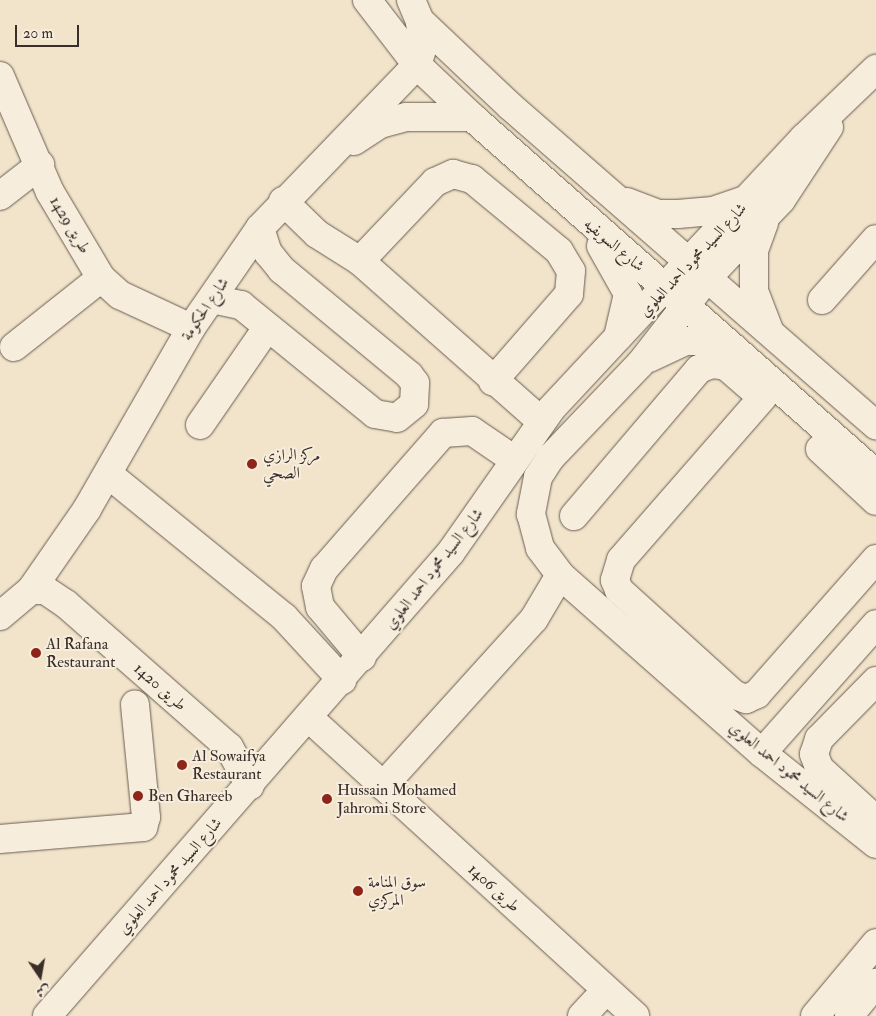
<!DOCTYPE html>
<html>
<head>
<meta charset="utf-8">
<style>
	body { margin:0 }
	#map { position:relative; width:876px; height:1016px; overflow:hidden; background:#f2e4ca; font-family:"IM FELL Double Pica",Amiri,serif }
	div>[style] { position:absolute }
	.roads { filter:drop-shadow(0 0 1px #685c51) drop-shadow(0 0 1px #685c51) }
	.minor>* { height:28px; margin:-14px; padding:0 14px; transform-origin:14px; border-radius:14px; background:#f7eddd }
	.dots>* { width:14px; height:14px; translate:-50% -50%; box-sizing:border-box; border:2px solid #f7eddd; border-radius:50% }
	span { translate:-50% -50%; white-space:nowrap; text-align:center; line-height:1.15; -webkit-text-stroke:4px #f7eddd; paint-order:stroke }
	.street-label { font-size:16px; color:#3a2e29 }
	.poi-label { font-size:16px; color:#3a2e29 }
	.left { translate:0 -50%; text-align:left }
	.north { position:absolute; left:15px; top:951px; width:50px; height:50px; -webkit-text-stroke:4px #f7eddd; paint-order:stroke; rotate:168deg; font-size:14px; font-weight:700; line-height:20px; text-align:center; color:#3a2e29 }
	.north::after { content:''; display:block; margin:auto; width:18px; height:22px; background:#3a2e29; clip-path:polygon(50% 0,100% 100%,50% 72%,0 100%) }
	.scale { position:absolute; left:15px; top:25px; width:64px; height:22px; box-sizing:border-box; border:2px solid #3a2e29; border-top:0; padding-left:6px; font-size:15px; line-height:18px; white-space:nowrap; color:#3a2e29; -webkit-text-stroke:4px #f7eddd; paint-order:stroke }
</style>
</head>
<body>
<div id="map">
	<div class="roads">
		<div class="minor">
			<div style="left:367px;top:0;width:82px;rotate:52.4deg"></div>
			<div style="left:417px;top:65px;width:76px;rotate:43.4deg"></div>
			<div style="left:472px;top:117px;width:539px;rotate:41.47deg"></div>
			<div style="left:411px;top:0;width:23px;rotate:67deg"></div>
			<div style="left:420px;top:21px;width:124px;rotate:43.4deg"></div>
			<div style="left:510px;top:106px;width:486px;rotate:41.1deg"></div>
			<div style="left:0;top:76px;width:126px;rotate:66.7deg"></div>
			<div style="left:50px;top:192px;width:100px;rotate:59.3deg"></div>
			<div style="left:101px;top:278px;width:25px;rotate:42deg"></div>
			<div style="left:120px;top:295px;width:78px;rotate:24.9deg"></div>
			<div style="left:829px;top:127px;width:87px;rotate:123.3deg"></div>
			<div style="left:781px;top:200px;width:108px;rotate:133.5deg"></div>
			<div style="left:707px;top:278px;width:109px;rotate:127.9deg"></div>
			<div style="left:640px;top:364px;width:129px;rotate:133.7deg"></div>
			<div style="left:551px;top:457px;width:24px;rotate:123deg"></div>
			<div style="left:538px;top:477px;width:38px;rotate:101deg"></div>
			<div style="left:531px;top:514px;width:35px;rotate:75deg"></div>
			<div style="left:540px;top:548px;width:34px;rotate:53deg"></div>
			<div style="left:560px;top:575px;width:269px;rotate:41.4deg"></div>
			<div style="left:762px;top:753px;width:146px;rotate:38.6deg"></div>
			<div style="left:354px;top:141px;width:31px;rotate:-33deg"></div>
			<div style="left:380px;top:124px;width:27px;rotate:-15deg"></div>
			<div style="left:406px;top:117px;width:66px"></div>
			<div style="left:0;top:196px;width:51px;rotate:-37.8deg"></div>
			<div style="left:283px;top:201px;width:47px;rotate:44.1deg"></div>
			<div style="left:317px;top:234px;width:51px;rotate:32.1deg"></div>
			<div style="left:360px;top:261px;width:242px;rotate:41.5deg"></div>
			<div style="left:627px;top:202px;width:33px;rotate:21deg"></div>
			<div style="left:658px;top:214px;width:20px"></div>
			<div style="left:678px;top:214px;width:35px;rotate:-5deg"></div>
			<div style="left:713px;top:211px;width:34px;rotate:-19deg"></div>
			<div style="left:764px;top:223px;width:29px;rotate:110deg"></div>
			<div style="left:754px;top:250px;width:41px;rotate:90deg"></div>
			<div style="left:754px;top:291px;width:40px;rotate:69deg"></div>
			<div style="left:601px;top:246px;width:55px;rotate:60.6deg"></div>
			<div style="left:628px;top:294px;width:44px;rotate:103.1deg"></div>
			<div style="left:360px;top:261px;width:109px;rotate:-46.5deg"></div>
			<div style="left:435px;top:182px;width:20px;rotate:-24deg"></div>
			<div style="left:453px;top:174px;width:20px;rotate:15deg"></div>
			<div style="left:472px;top:179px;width:113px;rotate:39.6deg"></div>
			<div style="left:559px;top:251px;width:23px;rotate:59deg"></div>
			<div style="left:571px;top:271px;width:23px;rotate:95deg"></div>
			<div style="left:569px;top:294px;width:116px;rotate:131.1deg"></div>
			<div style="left:212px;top:299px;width:30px;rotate:12deg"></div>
			<div style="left:241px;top:305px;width:173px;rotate:39.1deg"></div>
			<div style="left:375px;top:414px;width:22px;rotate:10deg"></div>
			<div style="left:397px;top:418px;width:22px;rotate:-39deg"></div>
			<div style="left:414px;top:404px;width:21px;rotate:-87deg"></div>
			<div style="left:415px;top:383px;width:10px;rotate:-127deg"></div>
			<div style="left:409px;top:375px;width:165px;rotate:-140.4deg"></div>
			<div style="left:282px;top:270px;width:22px;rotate:-129deg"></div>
			<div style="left:268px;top:253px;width:26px;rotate:-108deg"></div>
			<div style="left:822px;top:300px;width:81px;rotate:-48.5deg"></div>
			<div style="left:14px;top:347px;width:111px;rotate:-38.4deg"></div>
			<div style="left:649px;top:358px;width:40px;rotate:-25deg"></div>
			<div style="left:685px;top:341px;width:40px"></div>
			<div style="left:763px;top:397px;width:216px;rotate:131.1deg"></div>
			<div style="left:621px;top:560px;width:21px;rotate:107deg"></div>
			<div style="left:615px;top:580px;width:11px;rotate:68deg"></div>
			<div style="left:619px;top:590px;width:156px;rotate:42.2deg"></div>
			<div style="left:735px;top:695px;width:12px;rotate:20deg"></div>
			<div style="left:746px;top:699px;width:12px;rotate:-24deg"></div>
			<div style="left:757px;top:694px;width:180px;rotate:-48.6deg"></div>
			<div style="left:200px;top:425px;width:118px;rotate:-55.4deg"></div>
			<div style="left:820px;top:449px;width:76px;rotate:42.9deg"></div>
			<div style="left:108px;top:474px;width:227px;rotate:39.1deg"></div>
			<div style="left:284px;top:617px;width:86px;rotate:47.4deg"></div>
			<div style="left:574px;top:516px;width:193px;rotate:-49.6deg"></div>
			<div style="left:699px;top:369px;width:14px;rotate:-21deg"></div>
			<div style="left:712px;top:364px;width:14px;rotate:8deg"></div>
			<div style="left:726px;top:366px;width:37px;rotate:41deg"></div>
			<div style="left:31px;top:590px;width:14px"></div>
			<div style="left:45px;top:590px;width:25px;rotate:34deg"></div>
			<div style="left:66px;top:604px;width:217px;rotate:41.3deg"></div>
			<div style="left:229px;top:747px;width:44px;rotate:61.7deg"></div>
			<div style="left:0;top:616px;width:40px;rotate:-40deg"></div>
			<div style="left:31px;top:590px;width:98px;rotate:-55.3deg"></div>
			<div style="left:87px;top:509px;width:209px;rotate:-60.1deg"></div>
			<div style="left:191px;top:328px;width:121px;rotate:-55.4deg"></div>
			<div style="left:260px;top:228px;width:226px;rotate:-46.1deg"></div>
			<div style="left:417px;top:65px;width:19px;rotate:-72deg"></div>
			<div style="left:423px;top:47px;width:26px;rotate:-97deg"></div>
			<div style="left:362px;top:657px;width:65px;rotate:-130deg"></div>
			<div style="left:320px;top:607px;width:21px;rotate:-101deg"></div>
			<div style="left:316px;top:586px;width:19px;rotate:-65deg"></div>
			<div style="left:324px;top:569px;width:181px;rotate:-48.8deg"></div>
			<div style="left:443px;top:433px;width:29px;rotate:-4deg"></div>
			<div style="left:472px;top:431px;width:50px;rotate:34.3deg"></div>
			<div style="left:876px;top:681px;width:81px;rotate:134.5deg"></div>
			<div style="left:819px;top:739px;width:16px;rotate:108deg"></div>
			<div style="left:814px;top:754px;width:15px;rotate:70deg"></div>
			<div style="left:819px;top:768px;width:77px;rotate:42.4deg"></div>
			<div style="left:308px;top:717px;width:443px;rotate:42.4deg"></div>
			<div style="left:762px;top:753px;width:172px;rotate:-48.5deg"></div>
			<div style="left:383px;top:786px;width:225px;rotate:-47.9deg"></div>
			<div style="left:534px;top:619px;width:51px;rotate:-59.4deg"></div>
			<div style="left:0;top:839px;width:144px;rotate:-4.8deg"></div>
			<div style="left:143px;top:827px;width:10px;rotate:-73deg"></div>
			<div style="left:146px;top:817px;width:113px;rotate:-95.6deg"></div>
			<div style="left:47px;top:1016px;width:615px;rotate:-48.95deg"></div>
			<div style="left:451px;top:552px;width:174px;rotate:-55deg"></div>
			<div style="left:551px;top:409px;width:371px;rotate:-47deg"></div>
			<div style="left:804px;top:138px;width:100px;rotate:-43.8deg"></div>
			<div style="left:582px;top:1016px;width:35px;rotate:-47deg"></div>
			<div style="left:815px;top:1016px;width:95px;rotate:-50.1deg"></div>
			<div style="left:849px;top:1016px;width:43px;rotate:-50.7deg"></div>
		</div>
	</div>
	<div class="dots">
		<div style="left:252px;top:464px;background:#8f2418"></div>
		<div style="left:36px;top:653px;background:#8f2418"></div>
		<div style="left:182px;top:765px;background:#8f2418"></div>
		<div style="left:138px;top:796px;background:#8f2418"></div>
		<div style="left:327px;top:799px;background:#8f2418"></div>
		<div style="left:358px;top:891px;background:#8f2418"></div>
	</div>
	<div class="street-label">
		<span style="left:70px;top:225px;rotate:59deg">طريق 1429</span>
		<span style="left:614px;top:245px;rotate:40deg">شارع السويفيه</span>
		<span style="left:693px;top:260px;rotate:-47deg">شارع السيد محمود احمد العلوي</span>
		<span style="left:205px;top:309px;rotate:-56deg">شارع الحكومة</span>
		<span style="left:434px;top:569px;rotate:-52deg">شارع السيد محمود احمد العلوي</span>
		<span style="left:160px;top:687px;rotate:41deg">طريق 1420</span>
		<span style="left:789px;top:772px;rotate:39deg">شارع السيد محمود احمد العلوي</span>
		<span style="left:170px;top:876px;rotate:-49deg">شارع السيد محمود احمد العلوي</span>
		<span style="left:494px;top:888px;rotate:42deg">طريق 1406</span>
	</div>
	<div class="poi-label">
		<span class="left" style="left:263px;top:464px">مركز الرازي<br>الصحي</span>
		<span class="left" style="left:46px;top:653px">Al Rafana<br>Restaurant</span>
		<span class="left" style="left:192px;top:765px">Al Sowaifya<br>Restaurant</span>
		<span class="left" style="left:337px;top:799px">Hussain Mohamed<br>Jahromi Store</span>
		<span class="left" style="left:148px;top:796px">Ben Ghareeb</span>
		<span class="left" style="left:368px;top:891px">سوق المنامة<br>المركزي</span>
	</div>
	<div class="north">ش</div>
	<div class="scale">20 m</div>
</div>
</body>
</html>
